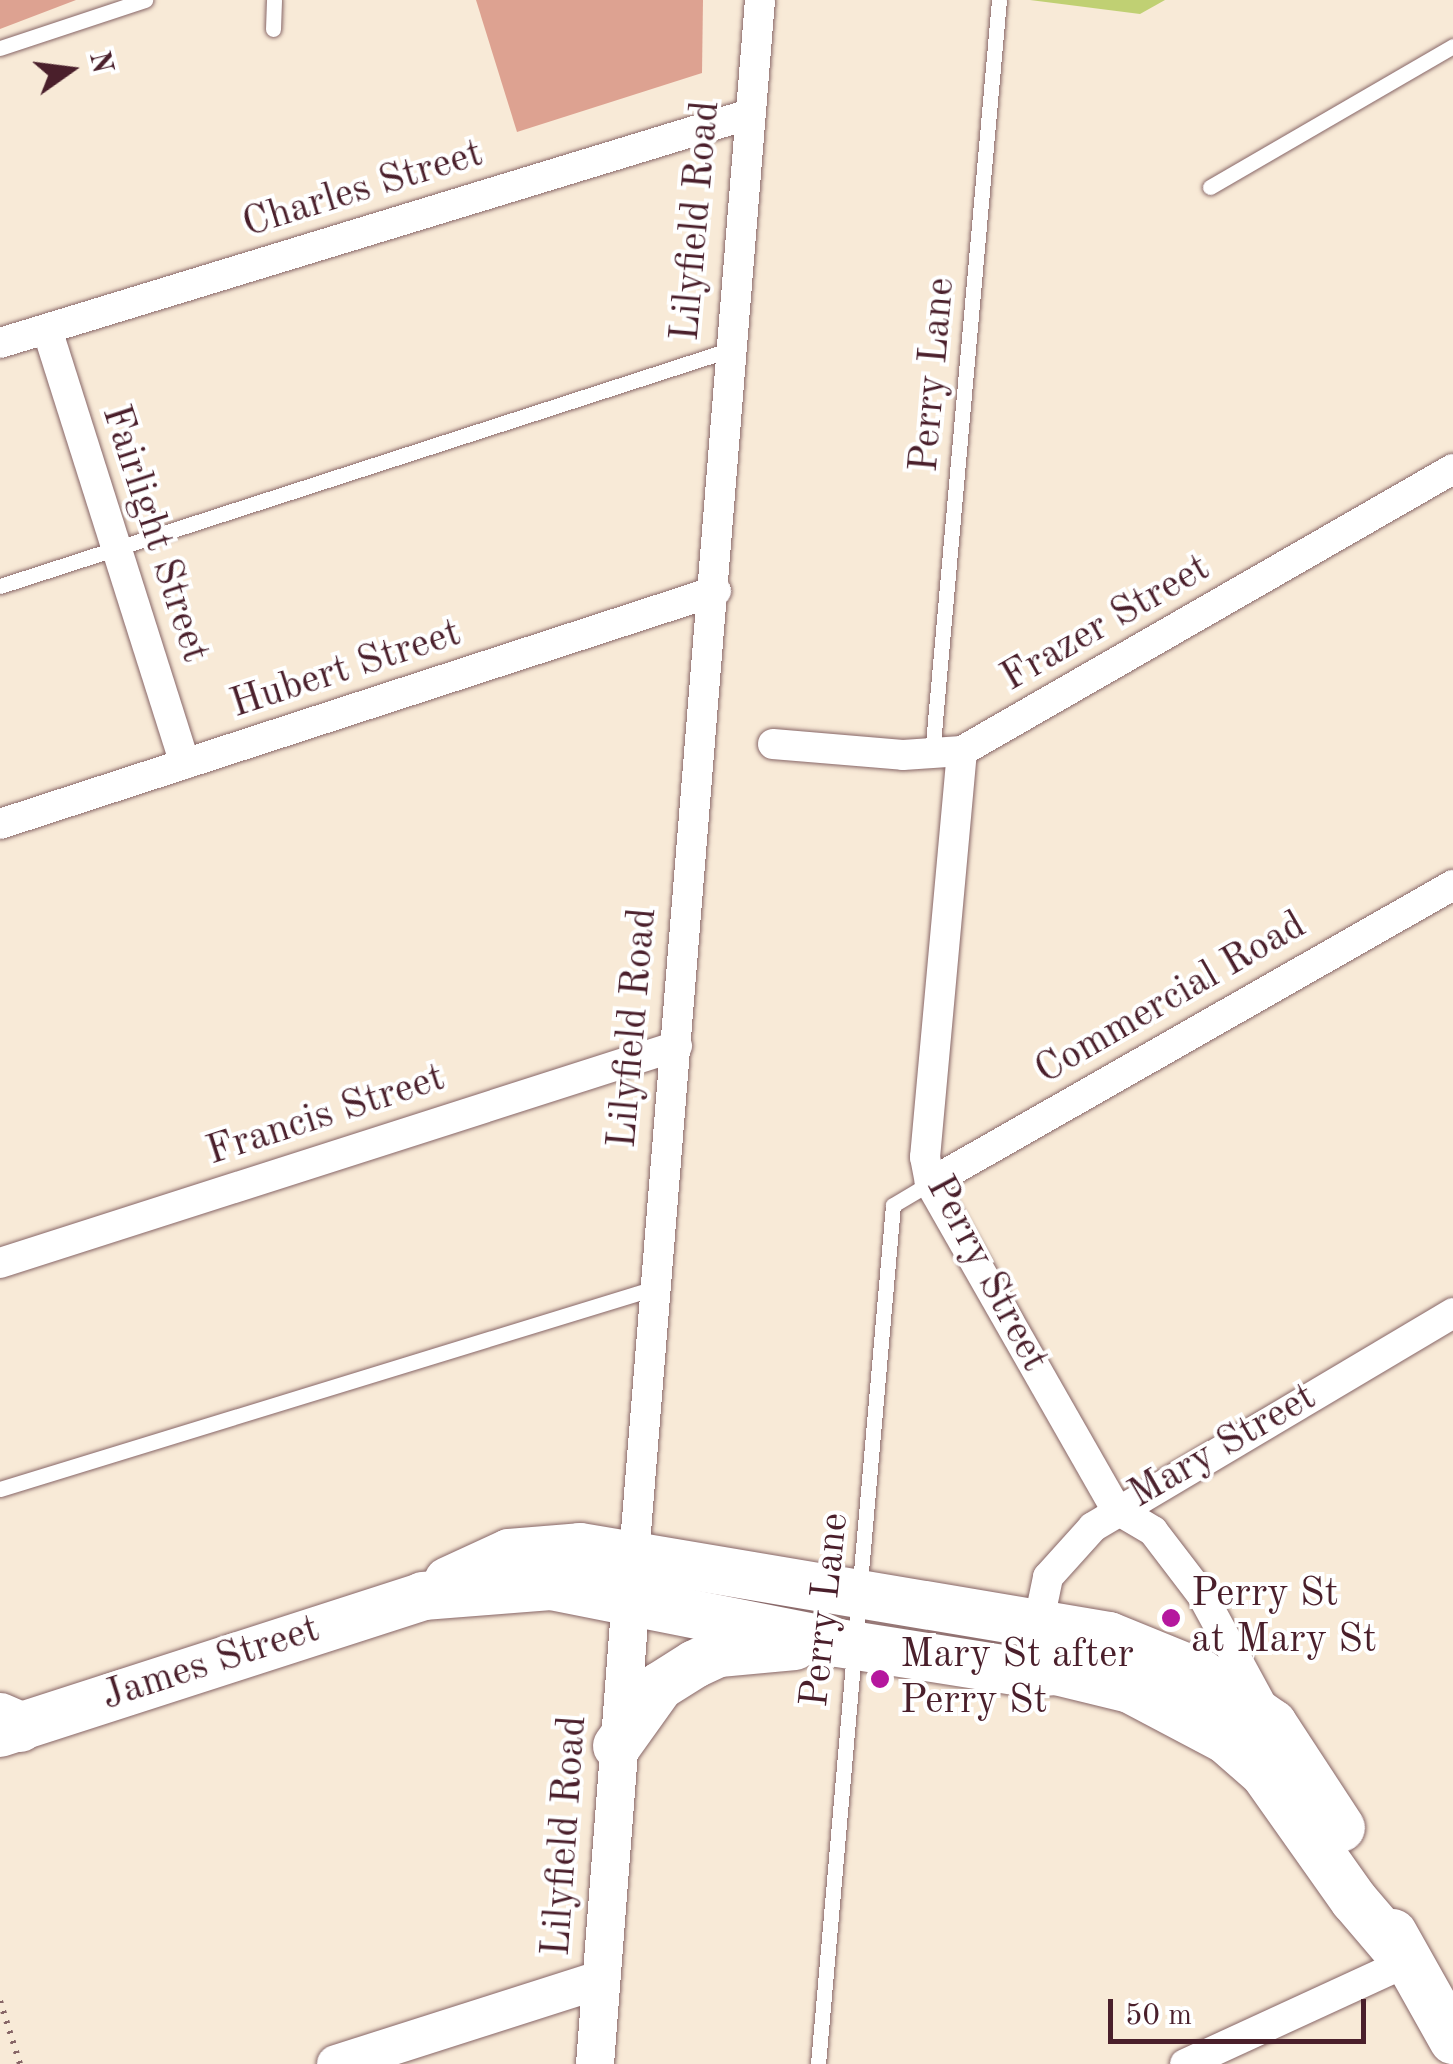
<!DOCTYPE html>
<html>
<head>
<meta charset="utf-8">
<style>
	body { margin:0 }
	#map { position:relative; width:1453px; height:2064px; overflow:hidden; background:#f8ead7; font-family:"Old Standard TT",serif }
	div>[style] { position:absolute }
	.green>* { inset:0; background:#c0d073 }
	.building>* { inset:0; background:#dda291 }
	.path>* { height:6px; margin-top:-3px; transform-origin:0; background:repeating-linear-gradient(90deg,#876667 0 2.5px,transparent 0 10.5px) }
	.roads { filter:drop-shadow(0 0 2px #876667) drop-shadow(0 0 2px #876667) }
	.service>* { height:15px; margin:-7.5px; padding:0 7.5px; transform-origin:7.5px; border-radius:7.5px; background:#fff }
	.minor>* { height:30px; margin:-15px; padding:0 15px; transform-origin:15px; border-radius:15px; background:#fff }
	.tertiary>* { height:38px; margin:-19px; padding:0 19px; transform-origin:19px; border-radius:19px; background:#fff }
	.primary>* { height:48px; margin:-24px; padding:0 24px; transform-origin:24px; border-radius:24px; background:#fff }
	.trunk>* { height:50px; margin:-25px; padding:0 25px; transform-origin:25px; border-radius:25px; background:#fff }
	.dots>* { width:28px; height:28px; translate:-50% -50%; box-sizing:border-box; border:5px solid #fff; border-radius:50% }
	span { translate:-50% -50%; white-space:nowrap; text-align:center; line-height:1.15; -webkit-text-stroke:8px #fff; paint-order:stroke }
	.street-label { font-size:40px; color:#4a1f2b }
	.poi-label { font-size:40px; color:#4a1f2b }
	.left { translate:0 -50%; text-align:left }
	.north { position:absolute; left:20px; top:20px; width:100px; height:100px; -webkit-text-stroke:8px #fff; paint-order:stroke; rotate:76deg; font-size:28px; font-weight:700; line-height:40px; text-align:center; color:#4a1f2b }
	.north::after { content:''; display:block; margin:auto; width:35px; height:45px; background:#4a1f2b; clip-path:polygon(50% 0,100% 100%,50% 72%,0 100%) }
	.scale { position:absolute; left:1108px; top:1999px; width:258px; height:45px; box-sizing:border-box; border:5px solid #4a1f2b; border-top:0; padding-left:12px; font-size:30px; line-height:35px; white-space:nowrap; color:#4a1f2b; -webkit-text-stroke:8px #fff; paint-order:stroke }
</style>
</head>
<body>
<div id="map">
	<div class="green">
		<div style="clip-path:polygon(1030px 0,1165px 0,1140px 14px)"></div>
	</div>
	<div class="building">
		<div style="clip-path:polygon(0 0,76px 0,0 29px)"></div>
		<div style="clip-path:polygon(476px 0,703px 0,702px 73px,517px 132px)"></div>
	</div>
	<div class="path">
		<div style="left:0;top:2001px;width:66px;rotate:72.4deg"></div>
	</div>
	<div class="roads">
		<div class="service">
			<div style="left:273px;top:29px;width:29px;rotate:-88deg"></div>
			<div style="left:0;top:48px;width:153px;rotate:-18.3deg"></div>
			<div style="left:1210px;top:187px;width:281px;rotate:-30.1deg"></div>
			<div style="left:0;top:586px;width:769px;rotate:-17.94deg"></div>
			<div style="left:932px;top:755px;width:758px;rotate:-84.93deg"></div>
			<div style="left:0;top:1489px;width:688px;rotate:-17.07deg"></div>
			<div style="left:818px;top:2064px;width:862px;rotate:-85.01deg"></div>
			<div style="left:893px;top:1205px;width:43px;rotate:-30.7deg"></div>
		</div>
		<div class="minor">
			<div style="left:47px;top:329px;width:456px;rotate:72.4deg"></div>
			<div style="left:0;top:343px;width:784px;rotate:-16.98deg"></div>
			<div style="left:773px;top:744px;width:130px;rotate:4.8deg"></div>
			<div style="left:903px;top:755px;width:59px;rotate:-3.9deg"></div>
			<div style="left:962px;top:751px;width:566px;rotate:-29.87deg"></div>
			<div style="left:962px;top:751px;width:408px;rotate:95.2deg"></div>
			<div style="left:925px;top:1157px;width:26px;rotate:79deg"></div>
			<div style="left:930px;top:1183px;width:375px;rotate:60.3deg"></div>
			<div style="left:1116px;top:1509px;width:43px;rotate:30.7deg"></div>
			<div style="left:1153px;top:1531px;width:81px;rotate:52.6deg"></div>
			<div style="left:1202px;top:1595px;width:130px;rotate:61.5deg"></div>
			<div style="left:0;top:824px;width:753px;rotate:-18.03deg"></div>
			<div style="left:930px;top:1183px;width:602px;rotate:-29.67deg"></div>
			<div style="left:0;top:1263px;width:711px;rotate:-17.77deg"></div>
			<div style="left:634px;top:1556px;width:1561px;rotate:-85.37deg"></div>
			<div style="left:1028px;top:1673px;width:98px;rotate:-78.2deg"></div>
			<div style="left:1048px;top:1577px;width:67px;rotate:-48deg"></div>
			<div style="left:1093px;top:1527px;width:419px;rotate:-30.7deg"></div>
			<div style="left:1185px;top:2064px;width:244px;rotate:-24.7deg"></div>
		</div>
		<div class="tertiary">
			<div style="left:336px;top:2064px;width:277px;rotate:-17.7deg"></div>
			<div style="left:595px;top:2064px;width:487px;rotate:-85.6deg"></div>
		</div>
		<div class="primary">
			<div style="left:448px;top:1581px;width:67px;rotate:-24.7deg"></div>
			<div style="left:509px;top:1553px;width:71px;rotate:-4.8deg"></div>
			<div style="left:580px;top:1547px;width:536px;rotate:9.55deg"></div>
			<div style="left:1109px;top:1636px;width:98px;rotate:22.1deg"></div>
			<div style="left:1200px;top:1673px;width:89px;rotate:34.9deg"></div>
			<div style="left:1273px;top:1724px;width:124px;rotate:56.8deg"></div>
			<div style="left:0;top:1733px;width:445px;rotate:-17.9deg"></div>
			<div style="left:423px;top:1596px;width:128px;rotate:-4.5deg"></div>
			<div style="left:551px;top:1586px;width:293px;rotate:11.2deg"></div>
			<div style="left:838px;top:1643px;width:192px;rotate:9deg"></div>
			<div style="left:1028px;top:1673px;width:28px;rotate:-4deg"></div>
			<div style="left:1056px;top:1671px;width:76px;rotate:13.7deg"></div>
			<div style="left:1130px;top:1689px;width:107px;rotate:27.8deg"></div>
			<div style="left:1225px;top:1739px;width:52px;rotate:41.1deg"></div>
			<div style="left:1264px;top:1773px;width:156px;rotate:54.7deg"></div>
			<div style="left:1354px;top:1900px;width:82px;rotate:49.5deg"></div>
			<div style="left:617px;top:1746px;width:74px;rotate:-54.4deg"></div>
			<div style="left:660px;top:1686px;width:41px;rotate:-32.2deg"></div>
			<div style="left:695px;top:1664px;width:26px;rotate:-25deg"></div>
			<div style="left:719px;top:1653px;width:76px;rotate:-5.3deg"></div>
			<div style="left:1393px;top:1933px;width:123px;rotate:60.7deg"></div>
		</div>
		<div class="trunk">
			<div style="left:0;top:1718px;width:22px;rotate:24deg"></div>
		</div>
	</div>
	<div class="dots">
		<div style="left:1171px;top:1618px;background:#b5179e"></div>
		<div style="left:880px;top:1679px;background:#b5179e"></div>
	</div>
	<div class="street-label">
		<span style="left:363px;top:190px;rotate:-17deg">Charles Street</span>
		<span style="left:697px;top:221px;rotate:-85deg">Lilyfield Road</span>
		<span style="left:934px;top:375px;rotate:-85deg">Perry Lane</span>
		<span style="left:154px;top:534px;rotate:72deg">Fairlight Street</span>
		<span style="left:1106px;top:624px;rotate:-30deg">Frazer Street</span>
		<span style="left:346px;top:670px;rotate:-18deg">Hubert Street</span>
		<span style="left:1171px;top:999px;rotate:-30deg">Commercial Road</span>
		<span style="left:634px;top:1028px;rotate:-85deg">Lilyfield Road</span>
		<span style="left:326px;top:1116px;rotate:-18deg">Francis Street</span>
		<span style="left:986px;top:1274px;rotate:62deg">Perry Street</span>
		<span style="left:1223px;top:1447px;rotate:-30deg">Mary Street</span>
		<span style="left:826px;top:1610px;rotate:-84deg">Perry Lane</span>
		<span style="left:211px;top:1664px;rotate:-18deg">James Street</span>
		<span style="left:566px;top:1836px;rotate:-86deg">Lilyfield Road</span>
	</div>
	<div class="poi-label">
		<span class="left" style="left:1191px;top:1618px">Perry St<br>at Mary St</span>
		<span class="left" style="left:900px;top:1679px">Mary St after<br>Perry St</span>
	</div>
	<div class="north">N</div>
	<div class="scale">50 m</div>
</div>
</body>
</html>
